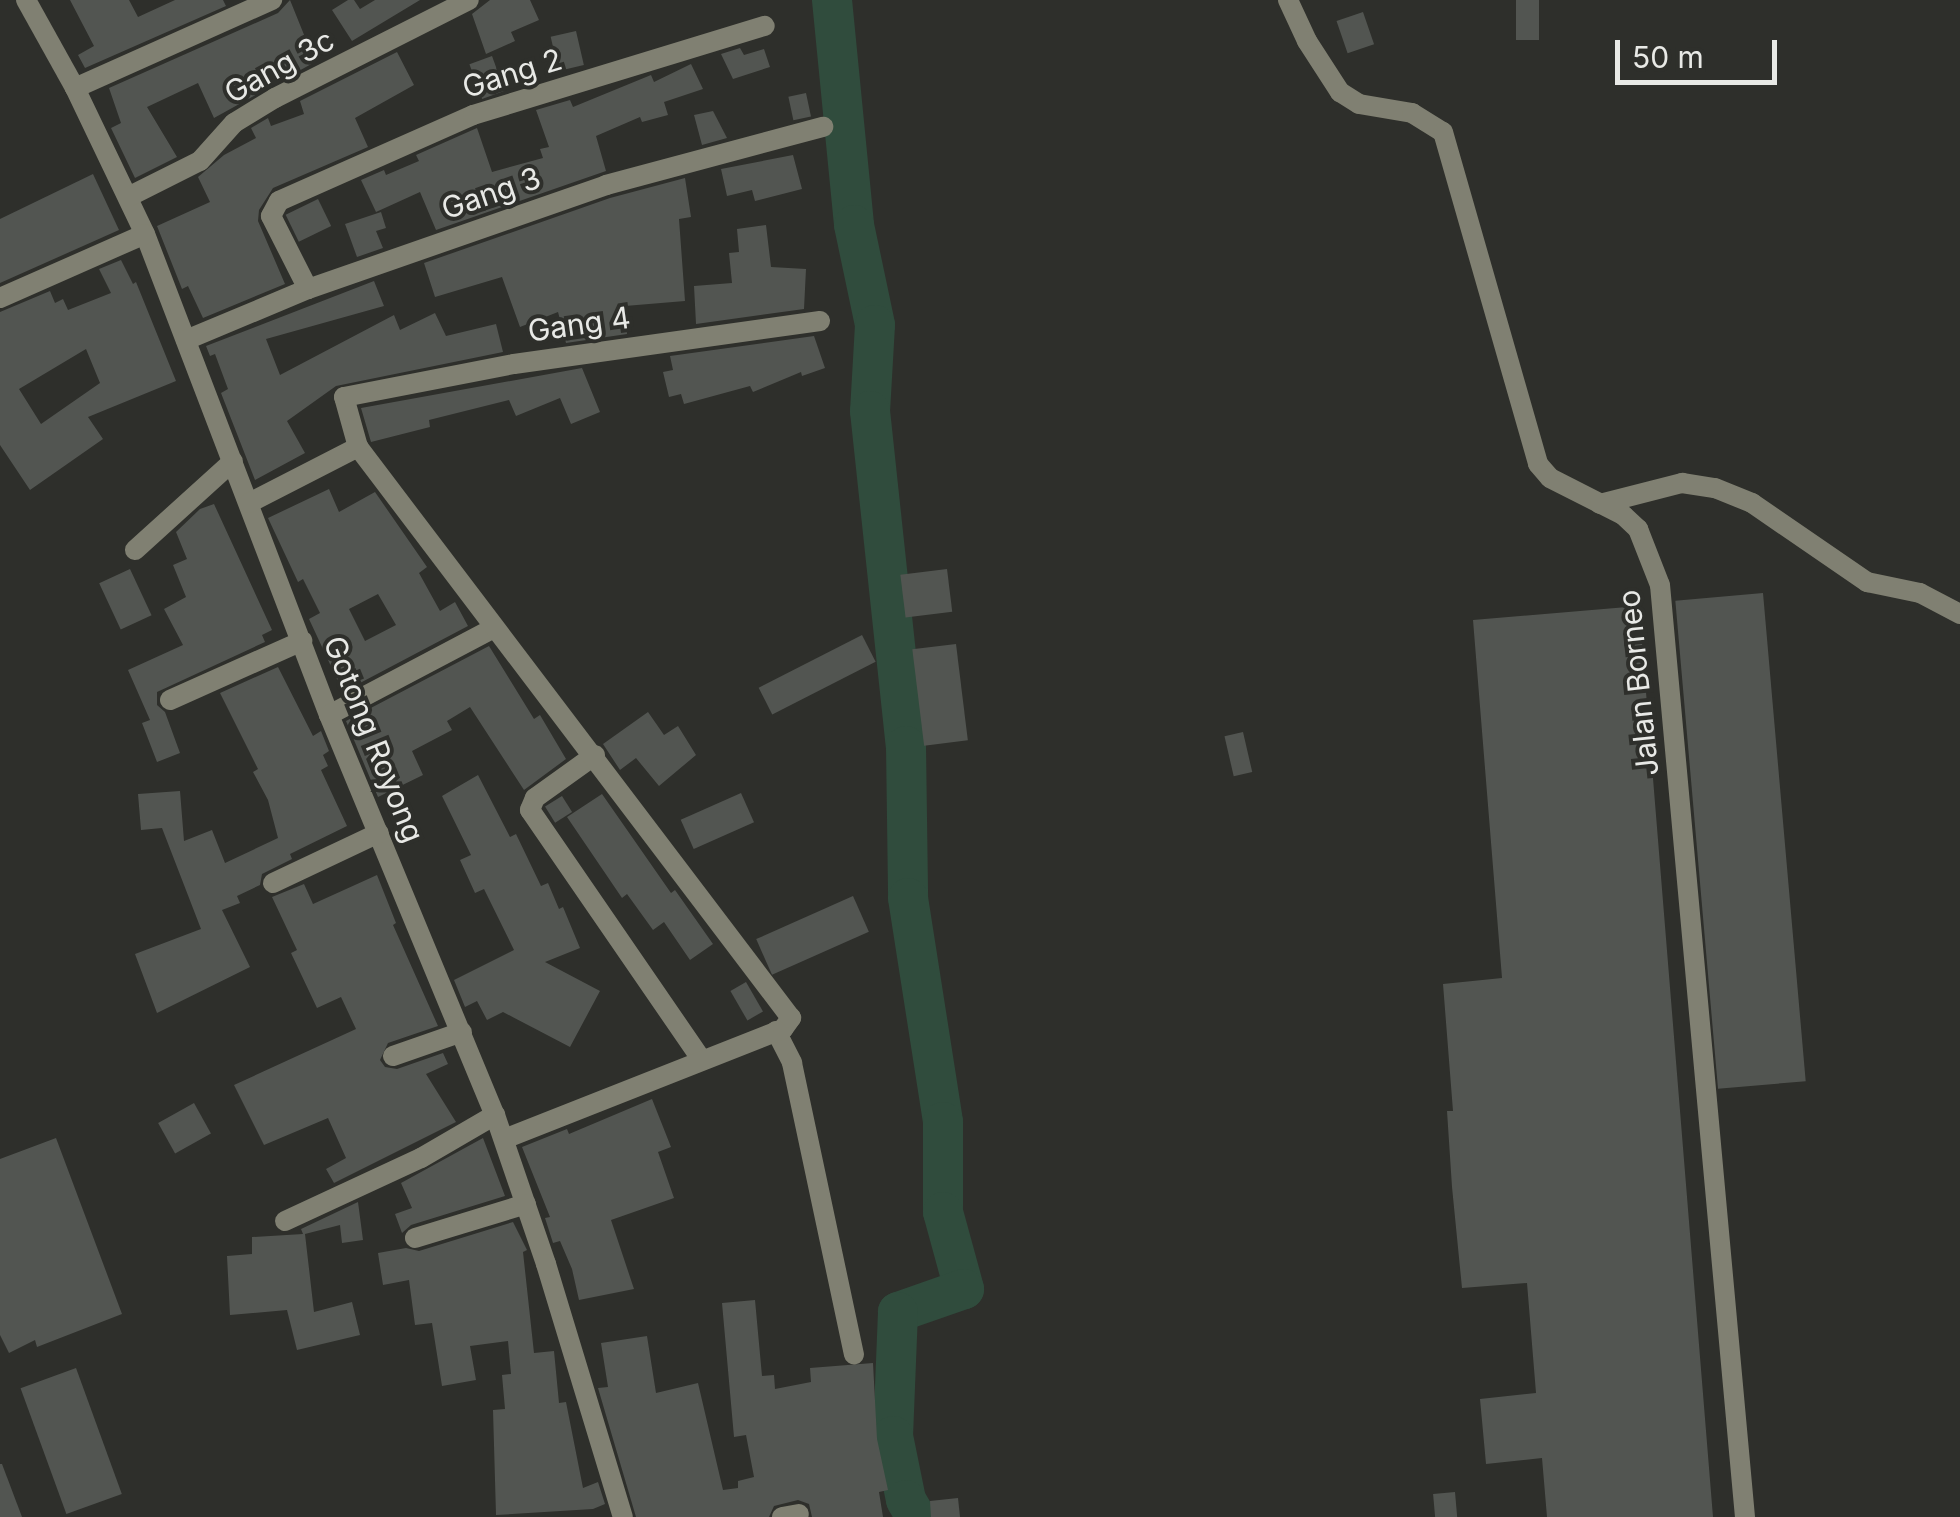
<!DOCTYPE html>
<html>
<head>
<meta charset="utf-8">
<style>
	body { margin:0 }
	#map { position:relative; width:1960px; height:1517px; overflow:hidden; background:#2e2f2b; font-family:Inter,sans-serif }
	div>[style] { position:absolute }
	.river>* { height:40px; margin:-20px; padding:0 20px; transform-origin:20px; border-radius:20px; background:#304c3d }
	.building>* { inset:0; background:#525551; transform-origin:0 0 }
	.street>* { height:20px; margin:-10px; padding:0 10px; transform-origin:10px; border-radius:10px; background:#808072 }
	span { translate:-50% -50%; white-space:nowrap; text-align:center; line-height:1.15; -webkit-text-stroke:8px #2e2f2b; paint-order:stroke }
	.street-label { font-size:30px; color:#e8e9e6 }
	.scale { position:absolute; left:1615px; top:40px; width:162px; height:45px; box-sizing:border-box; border:5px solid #e8e9e6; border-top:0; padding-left:12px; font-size:30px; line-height:35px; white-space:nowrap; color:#e8e9e6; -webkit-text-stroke:8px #2e2f2b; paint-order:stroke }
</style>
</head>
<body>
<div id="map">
	<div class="river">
		<div style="left:832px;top:0;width:226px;rotate:84.4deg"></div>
		<div style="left:854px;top:225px;width:102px;rotate:78.1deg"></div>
		<div style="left:875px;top:325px;width:86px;rotate:93.3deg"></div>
		<div style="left:870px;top:411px;width:337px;rotate:83.9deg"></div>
		<div style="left:906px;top:746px;width:152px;rotate:89.2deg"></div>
		<div style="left:908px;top:898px;width:227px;rotate:81.1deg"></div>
		<div style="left:943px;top:1122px;width:90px;rotate:90deg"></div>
		<div style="left:943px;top:1212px;width:80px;rotate:74.7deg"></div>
		<div style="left:964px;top:1289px;width:70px;rotate:160.8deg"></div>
		<div style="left:898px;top:1312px;width:124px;rotate:92.3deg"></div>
		<div style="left:893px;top:1436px;width:65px;rotate:78.5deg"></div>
		<div style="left:906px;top:1500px;width:20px;rotate:60deg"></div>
	</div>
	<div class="building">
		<div style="clip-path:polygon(70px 0,129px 0,138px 17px,175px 0,223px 0,226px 6px,85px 68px,78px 55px,94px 46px)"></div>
		<div style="clip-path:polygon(290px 0,315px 62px,214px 118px,198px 83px,147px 107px,177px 157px,135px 178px,111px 128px,121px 123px,109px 88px,278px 13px)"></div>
		<div style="clip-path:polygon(348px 0,354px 0,360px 9px,375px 0,420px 0,352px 41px,332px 10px)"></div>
		<div style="clip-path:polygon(490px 0,530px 0,539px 20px,511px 32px,515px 41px,486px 54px,472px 14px)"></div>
		<div style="left:1516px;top:0;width:23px;height:40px"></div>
		<div style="left:1363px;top:12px;width:34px;height:28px;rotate:71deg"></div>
		<div style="left:576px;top:31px;width:35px;height:26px;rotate:77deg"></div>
		<div style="clip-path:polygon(740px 48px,744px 55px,764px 49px,770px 67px,733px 79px,721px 54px)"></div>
		<div style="clip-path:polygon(397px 52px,414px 85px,355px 118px,368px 147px,273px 188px,259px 210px,258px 221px,285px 284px,203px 318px,188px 286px,182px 289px,157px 226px,210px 202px,198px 177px,224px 155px,256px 138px,251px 128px,268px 118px,271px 126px,304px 114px,300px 101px)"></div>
		<div style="left:492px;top:56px;width:37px;height:24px;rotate:70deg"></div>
		<div style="clip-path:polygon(691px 64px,703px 89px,664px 102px,668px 115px,642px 122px,640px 117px,596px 136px,606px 171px,436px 230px,420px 192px,376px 212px,361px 180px,384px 170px,386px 175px,419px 161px,416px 155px,477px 128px,492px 172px,543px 158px,540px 149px,549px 147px,536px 110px,570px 100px,573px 107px,651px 75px,654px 82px)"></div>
		<div style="left:806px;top:93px;width:24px;height:18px;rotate:78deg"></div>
		<div style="clip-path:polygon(713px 111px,727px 138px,702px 145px,694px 115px)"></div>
		<div style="clip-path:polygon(793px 155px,802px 189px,755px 201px,752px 190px,727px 196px,721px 169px)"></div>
		<div style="clip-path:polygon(93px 174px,119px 230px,0 283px,0 219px)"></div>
		<div style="clip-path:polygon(685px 178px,691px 217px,679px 219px,685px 301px,625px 306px,627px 334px,566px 343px,558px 312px,520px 327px,502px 277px,435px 297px,424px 263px,610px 198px)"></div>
		<div style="left:318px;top:199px;width:30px;height:36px;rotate:64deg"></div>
		<div style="clip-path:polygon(381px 212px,386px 228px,376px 231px,383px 248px,357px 257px,345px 224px)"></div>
		<div style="clip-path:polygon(766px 225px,771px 267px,806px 269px,804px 309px,696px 324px,694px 286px,732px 283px,729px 253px,739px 252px,737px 229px)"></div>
		<div style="clip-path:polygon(evenodd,121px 260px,133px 284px,136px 282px,176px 381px,88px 417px,103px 439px,30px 490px,0 445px,0 312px,50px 291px,55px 303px,63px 299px,68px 310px,111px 293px,99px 269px,121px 260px,86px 349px,100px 383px,41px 424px,19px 389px,86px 349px)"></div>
		<div style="clip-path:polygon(374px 281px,384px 306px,266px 339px,280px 375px,394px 315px,400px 330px,435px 313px,446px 336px,496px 324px,503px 352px,336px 386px,287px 421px,305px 453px,255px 480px,221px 393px,228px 389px,215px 354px,210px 356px,206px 346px)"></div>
		<div style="clip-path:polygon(814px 336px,825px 368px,802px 376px,801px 372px,753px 392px,750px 386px,684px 404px,681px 394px,669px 397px,663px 372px,673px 370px,670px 356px)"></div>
		<div style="clip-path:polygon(582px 368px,600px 412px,571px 424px,560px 398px,516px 416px,509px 400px,429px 420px,430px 427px,371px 442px,361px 408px)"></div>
		<div style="clip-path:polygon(evenodd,329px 489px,339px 512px,375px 492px,427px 567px,419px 573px,440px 611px,455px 602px,468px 626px,343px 692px,309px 619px,320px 613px,303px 579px,298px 582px,268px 518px,329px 489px,378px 594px,396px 625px,365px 641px,349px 609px,378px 594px)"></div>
		<div style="clip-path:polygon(214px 504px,272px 630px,262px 635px,265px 642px,157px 692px,157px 705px,165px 712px,180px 753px,157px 762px,142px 723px,150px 720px,128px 670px,183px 645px,164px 609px,186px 597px,173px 565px,187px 559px,176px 532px,200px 509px)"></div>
		<div style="left:130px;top:569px;width:51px;height:34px;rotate:65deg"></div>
		<div style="left:947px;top:569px;width:43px;height:47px;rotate:83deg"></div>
		<div style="left:1763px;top:593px;width:490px;height:88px;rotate:85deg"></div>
		<div style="clip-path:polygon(1639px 606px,1713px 1517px,1547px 1517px,1542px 1458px,1486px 1464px,1480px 1399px,1536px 1393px,1527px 1283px,1462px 1288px,1452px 1187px,1447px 1111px,1453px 1111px,1443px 984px,1502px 978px,1473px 620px)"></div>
		<div style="left:862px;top:635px;width:30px;height:116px;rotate:63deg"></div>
		<div style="left:956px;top:644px;width:97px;height:44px;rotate:83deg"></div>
		<div style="clip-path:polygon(489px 646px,534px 719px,540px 715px,566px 759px,524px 790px,470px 707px,447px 721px,452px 730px,412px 751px,423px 775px,378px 797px,346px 721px)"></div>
		<div style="clip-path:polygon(278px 667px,313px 736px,321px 731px,329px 751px,323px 755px,328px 766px,321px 770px,347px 826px,290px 854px,292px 859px,262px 874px,260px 885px,237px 896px,240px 903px,222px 910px,250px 967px,157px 1013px,135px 954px,201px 929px,162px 828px,141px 830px,138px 794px,180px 791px,184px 841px,212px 830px,225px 863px,278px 838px,268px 800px,253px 772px,258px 769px,220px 693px)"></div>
		<div style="clip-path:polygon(648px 712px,664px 735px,678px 726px,696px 755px,659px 786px,636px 758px,620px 770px,603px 744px)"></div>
		<div style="left:1243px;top:732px;width:41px;height:19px;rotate:77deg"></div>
		<div style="clip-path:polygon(478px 775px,510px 837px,516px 834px,541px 886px,548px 883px,559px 909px,563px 907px,580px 948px,545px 962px,600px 991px,570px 1047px,503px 1012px,487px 1020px,477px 1001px,465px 1007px,454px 980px,514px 950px,484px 889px,475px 893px,460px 860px,471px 855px,442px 796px)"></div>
		<div style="left:741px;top:793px;width:32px;height:66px;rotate:66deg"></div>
		<div style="clip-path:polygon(602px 794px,671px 893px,675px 890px,713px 944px,690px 960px,664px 922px,653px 930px,627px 894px,622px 898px,567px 817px)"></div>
		<div style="left:562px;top:796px;width:19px;height:20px;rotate:58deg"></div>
		<div style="clip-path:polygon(377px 875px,396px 923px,393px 925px,438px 1026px,388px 1043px,380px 1060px,385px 1067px,397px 1069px,443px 1053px,448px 1064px,426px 1074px,456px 1122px,334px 1183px,326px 1169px,346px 1158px,328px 1118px,264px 1145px,234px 1085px,356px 1029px,341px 997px,317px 1008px,291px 953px,297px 950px,272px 897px,304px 884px,313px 904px)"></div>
		<div style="left:853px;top:896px;width:39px;height:106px;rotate:66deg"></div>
		<div style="left:746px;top:982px;width:34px;height:18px;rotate:60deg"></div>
		<div style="clip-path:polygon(652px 1099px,671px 1147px,658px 1152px,674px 1198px,611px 1220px,634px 1289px,579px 1300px,572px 1269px,560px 1241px,553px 1243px,545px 1218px,550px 1217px,522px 1147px,567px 1129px,569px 1134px)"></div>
		<div style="left:194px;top:1103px;width:35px;height:41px;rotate:61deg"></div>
		<div style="clip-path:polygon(56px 1138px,122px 1314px,37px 1347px,35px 1340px,9px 1353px,0 1335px,0 1159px)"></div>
		<div style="clip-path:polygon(483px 1138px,505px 1196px,411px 1225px,402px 1233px,395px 1214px,412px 1208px,401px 1183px)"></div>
		<div style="clip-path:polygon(358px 1202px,363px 1240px,342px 1243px,340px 1225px,305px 1234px,314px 1312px,352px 1302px,360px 1335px,297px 1350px,287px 1310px,230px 1315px,227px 1256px,252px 1254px,252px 1237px,303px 1234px,301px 1229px)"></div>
		<div style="clip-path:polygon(513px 1222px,527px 1250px,523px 1252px,534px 1353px,554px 1351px,559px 1403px,566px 1402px,583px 1488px,598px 1482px,605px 1504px,593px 1509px,496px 1515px,493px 1410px,505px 1409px,502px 1375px,511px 1374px,508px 1341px,470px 1346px,476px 1380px,442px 1386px,432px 1323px,415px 1325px,409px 1280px,383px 1285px,378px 1253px,406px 1248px,419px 1251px)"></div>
		<div style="clip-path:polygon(755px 1300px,762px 1376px,774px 1375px,775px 1389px,811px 1382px,810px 1368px,873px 1363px,877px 1439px,888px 1490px,879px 1492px,883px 1517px,812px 1517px,809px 1504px,798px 1500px,774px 1506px,769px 1517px,636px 1517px,598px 1388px,608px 1387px,601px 1343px,647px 1336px,656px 1393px,698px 1383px,723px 1490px,738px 1488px,738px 1481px,754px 1477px,746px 1435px,734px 1437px,722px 1303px)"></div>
		<div style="left:76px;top:1368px;width:134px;height:59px;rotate:70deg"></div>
		<div style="clip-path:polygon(0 1464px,2px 1464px,22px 1517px,0 1517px)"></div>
		<div style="left:1455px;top:1492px;width:25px;height:22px;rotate:85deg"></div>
		<div style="clip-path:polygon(958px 1498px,960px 1517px,931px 1517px,930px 1501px)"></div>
	</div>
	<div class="street">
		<div style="left:26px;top:0;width:101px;rotate:60.9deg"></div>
		<div style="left:75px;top:88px;width:162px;rotate:64.4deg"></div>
		<div style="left:145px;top:234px;width:515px;rotate:69.07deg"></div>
		<div style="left:329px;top:715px;width:433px;rotate:67.5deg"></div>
		<div style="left:495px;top:1115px;width:157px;rotate:71.1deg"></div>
		<div style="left:546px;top:1264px;width:264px;rotate:73.1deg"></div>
		<div style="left:1288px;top:0;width:45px;rotate:65.1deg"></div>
		<div style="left:1307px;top:41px;width:61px;rotate:57.1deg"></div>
		<div style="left:1340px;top:92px;width:22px;rotate:32deg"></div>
		<div style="left:1359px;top:104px;width:54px;rotate:9.6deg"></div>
		<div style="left:1412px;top:113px;width:36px;rotate:32deg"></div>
		<div style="left:1443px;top:132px;width:345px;rotate:74deg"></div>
		<div style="left:1538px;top:464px;width:18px;rotate:49deg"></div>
		<div style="left:1550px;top:478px;width:82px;rotate:26.9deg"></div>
		<div style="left:1623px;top:515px;width:21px;rotate:43deg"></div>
		<div style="left:1638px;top:529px;width:60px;rotate:68.6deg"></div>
		<div style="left:1660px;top:585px;width:936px;rotate:84.79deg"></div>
		<div style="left:75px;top:88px;width:216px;rotate:-24.1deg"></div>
		<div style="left:128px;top:197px;width:80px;rotate:-26.6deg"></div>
		<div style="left:200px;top:161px;width:51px;rotate:-48.2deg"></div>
		<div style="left:234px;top:123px;width:48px;rotate:-31.4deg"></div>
		<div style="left:275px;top:98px;width:217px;rotate:-26.8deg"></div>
		<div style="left:308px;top:289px;width:82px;rotate:-116.9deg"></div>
		<div style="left:271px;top:216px;width:17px;rotate:-62deg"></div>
		<div style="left:279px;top:201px;width:212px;rotate:-23.9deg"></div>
		<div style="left:473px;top:115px;width:305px;rotate:-17deg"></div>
		<div style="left:0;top:298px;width:158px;rotate:-23.8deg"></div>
		<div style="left:186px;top:340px;width:132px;rotate:-22.7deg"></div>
		<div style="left:308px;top:289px;width:316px;rotate:-19.2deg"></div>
		<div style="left:606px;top:185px;width:225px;rotate:-15deg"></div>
		<div style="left:249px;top:503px;width:123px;rotate:-27.2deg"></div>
		<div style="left:1600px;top:504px;width:85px;rotate:-14.4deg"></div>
		<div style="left:1682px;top:483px;width:33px;rotate:9deg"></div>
		<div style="left:1715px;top:488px;width:40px;rotate:22deg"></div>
		<div style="left:1752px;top:503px;width:140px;rotate:34.5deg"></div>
		<div style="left:1867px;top:582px;width:54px;rotate:11.7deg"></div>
		<div style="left:1920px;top:593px;width:45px;rotate:27.7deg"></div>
		<div style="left:135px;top:550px;width:132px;rotate:-42.2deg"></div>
		<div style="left:170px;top:700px;width:145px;rotate:-24.1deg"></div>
		<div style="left:329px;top:715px;width:184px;rotate:-27.8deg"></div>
		<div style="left:595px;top:755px;width:74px;rotate:144.4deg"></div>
		<div style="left:535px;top:798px;width:13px;rotate:113deg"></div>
		<div style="left:530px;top:810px;width:302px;rotate:55.5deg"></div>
		<div style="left:273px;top:883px;width:117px;rotate:-25.3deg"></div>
		<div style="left:776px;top:1031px;width:36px;rotate:63deg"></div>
		<div style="left:792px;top:1063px;width:298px;rotate:78deg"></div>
		<div style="left:393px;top:1056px;width:73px;rotate:-19.2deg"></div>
		<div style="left:504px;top:1139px;width:300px;rotate:-21.5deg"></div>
		<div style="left:783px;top:1029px;width:14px;rotate:-54deg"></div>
		<div style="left:791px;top:1018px;width:717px;rotate:-127.17deg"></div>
		<div style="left:358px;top:447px;width:52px;rotate:-105.6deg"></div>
		<div style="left:344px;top:397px;width:173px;rotate:-11deg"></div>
		<div style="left:514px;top:364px;width:309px;rotate:-8deg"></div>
		<div style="left:285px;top:1221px;width:150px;rotate:-24.9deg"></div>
		<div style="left:421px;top:1158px;width:86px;rotate:-30.2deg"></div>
		<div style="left:415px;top:1238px;width:116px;rotate:-17deg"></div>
		<div style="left:782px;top:1517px;width:17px;rotate:-10deg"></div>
	</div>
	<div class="street-label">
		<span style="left:279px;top:66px;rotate:-29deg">Gang 3c</span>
		<span style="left:512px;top:73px;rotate:-17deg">Gang 2</span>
		<span style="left:491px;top:193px;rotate:-19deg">Gang 3</span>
		<span style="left:579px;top:324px;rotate:-8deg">Gang 4</span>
		<span style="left:1638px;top:683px;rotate:-96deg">Jalan Borneo</span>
		<span style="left:374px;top:739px;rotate:68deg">Gotong Royong</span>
	</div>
	<div class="scale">50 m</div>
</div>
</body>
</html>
